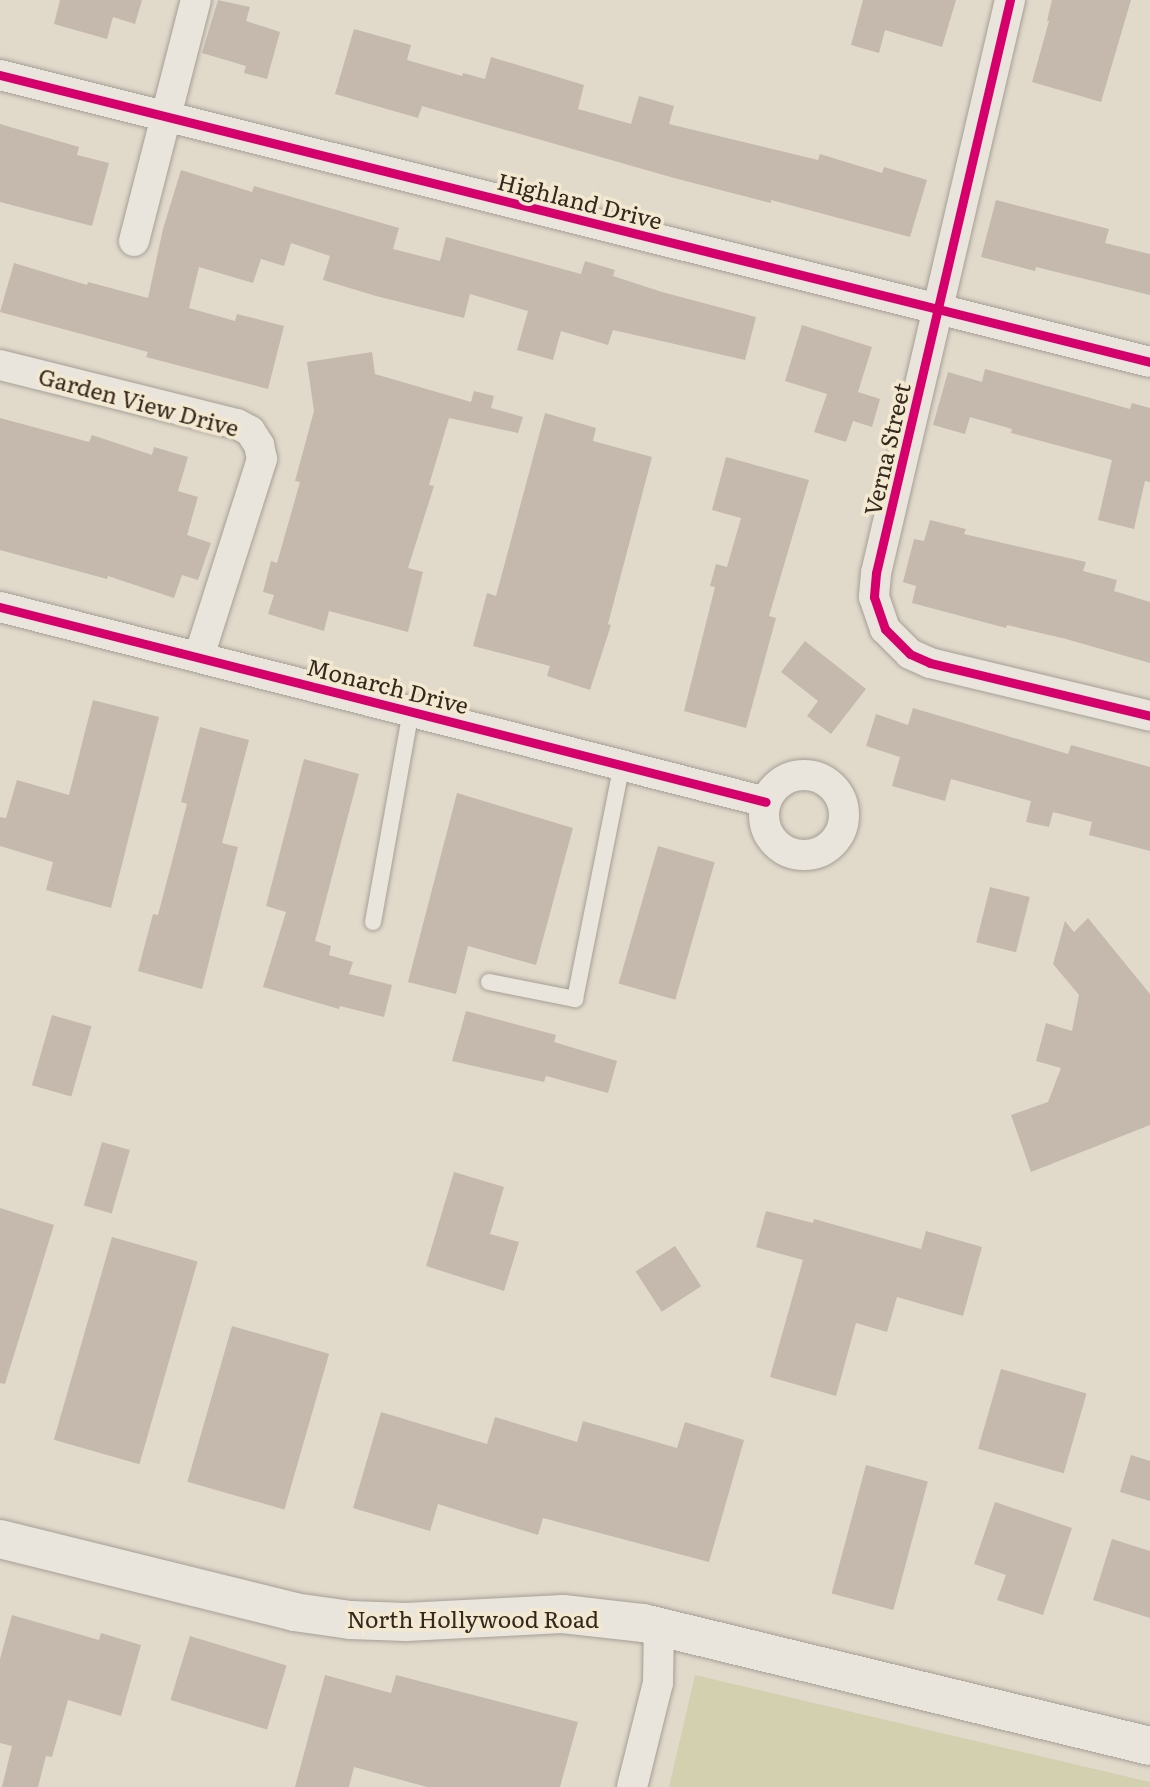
<!DOCTYPE html>
<html>
<head>
<meta charset="utf-8">
<style>
	body { margin:0 }
	#map { position:relative; width:1150px; height:1787px; overflow:hidden; background:#e1dacb; font-family:Literata,serif }
	div>[style] { position:absolute }
	.green>* { inset:0; background:#d2d0ae }
	.building>* { inset:0; background:#c5b8ac; transform-origin:0 0 }
	.roads { filter:drop-shadow(0 0 2px #a69f95) drop-shadow(0 0 2px #a69f95) }
	.service>* { height:16px; margin:-8px; padding:0 8px; transform-origin:8px; border-radius:8px; background:#eae5dc }
	.minor>* { height:30px; margin:-15px; padding:0 15px; transform-origin:15px; border-radius:15px; background:#eae5dc }
	.minor>.ring { margin:-15px; padding:0; box-sizing:content-box; background:none; border:30px solid #eae5dc; border-radius:50% }
	.secondary>* { height:38px; margin:-19px; padding:0 19px; transform-origin:19px; border-radius:19px; background:#eae5dc }
	.cycleway>* { height:9px; margin:-4.5px; padding:0 4.5px; transform-origin:4.5px; border-radius:4.5px; background:#d6006c }
	span { translate:-50% -50%; white-space:nowrap; text-align:center; line-height:1.15; -webkit-text-stroke:7px #f3e8d0; paint-order:stroke }
	.street-label { font-size:23px; color:#34271d }
</style>
</head>
<body>
<div id="map">
	<div class="green">
		<div style="clip-path:polygon(695px 1675px,1150px 1782px,1150px 1787px,669px 1787px)"></div>
	</div>
	<div class="building">
		<div style="clip-path:polygon(60px 0,142px 0,135px 24px,113px 17px,107px 39px,54px 24px)"></div>
		<div style="clip-path:polygon(218px 0,250px 7px,246px 21px,280px 32px,267px 79px,244px 73px,246px 66px,202px 53px)"></div>
		<div style="clip-path:polygon(863px 0,956px 0,942px 47px,885px 30px,879px 53px,851px 45px)"></div>
		<div style="clip-path:polygon(1052px 0,1131px 0,1101px 102px,1032px 82px,1049px 21px,1047px 21px)"></div>
		<div style="clip-path:polygon(354px 29px,411px 45px,407px 60px,462px 76px,463px 73px,485px 79px,491px 57px,584px 85px,578px 109px,631px 124px,639px 96px,674px 106px,669px 124px,818px 160px,820px 154px,882px 173px,884px 167px,927px 180px,910px 237px,771px 200px,771px 203px,674px 178px,422px 106px,418px 118px,335px 94px)"></div>
		<div style="clip-path:polygon(0 124px,79px 147px,77px 155px,109px 163px,92px 226px,0 202px)"></div>
		<div style="clip-path:polygon(181px 170px,252px 192px,254px 186px,399px 228px,393px 249px,440px 261px,446px 237px,581px 274px,585px 261px,615px 270px,613px 276px,662px 292px,756px 317px,745px 360px,613px 330px,608px 345px,561px 331px,553px 360px,517px 350px,528px 311px,470px 294px,464px 318px,376px 296px,323px 280px,330px 256px,291px 243px,284px 266px,261px 259px,253px 283px,199px 267px,189px 308px,235px 321px,237px 314px,284px 326px,268px 389px,146px 357px,148px 352px,0 312px,14px 263px,87px 285px,88px 282px,148px 298px,163px 229px)"></div>
		<div style="clip-path:polygon(996px 200px,1109px 229px,1105px 243px,1150px 254px,1150px 295px,1036px 267px,1035px 271px,981px 257px)"></div>
		<div style="clip-path:polygon(802px 325px,872px 347px,858px 392px,880px 399px,872px 427px,853px 421px,846px 442px,814px 432px,827px 394px,785px 381px)"></div>
		<div style="clip-path:polygon(372px 352px,375px 374px,471px 402px,474px 391px,494px 396px,491px 408px,523px 417px,518px 433px,449px 418px,429px 485px,434px 486px,408px 568px,423px 572px,408px 632px,329px 611px,324px 631px,268px 614px,274px 595px,263px 592px,271px 561px,277px 563px,300px 482px,295px 481px,314px 411px,307px 362px)"></div>
		<div style="clip-path:polygon(985px 369px,1130px 409px,1132px 403px,1150px 408px,1150px 482px,1145px 481px,1134px 529px,1098px 520px,1112px 460px,1011px 433px,1012px 429px,970px 417px,965px 434px,933px 425px,948px 372px,982px 382px)"></div>
		<div style="clip-path:polygon(545px 413px,596px 428px,593px 441px,652px 457px,608px 624px,611px 625px,590px 690px,547px 676px,550px 666px,473px 646px,487px 593px,496px 596px)"></div>
		<div style="clip-path:polygon(0 418px,89px 442px,92px 435px,152px 455px,154px 447px,188px 457px,178px 491px,198px 497px,187px 535px,211px 543px,198px 580px,182px 575px,174px 598px,108px 576px,107px 579px,0 550px)"></div>
		<div style="clip-path:polygon(726px 457px,809px 480px,769px 616px,776px 618px,746px 728px,684px 711px,715px 587px,710px 586px,716px 564px,727px 567px,741px 518px,712px 510px)"></div>
		<div style="clip-path:polygon(930px 520px,966px 529px,964px 534px,1086px 562px,1083px 571px,1117px 580px,1114px 591px,1150px 602px,1150px 663px,1066px 639px,1007px 625px,1006px 628px,912px 603px,916px 586px,903px 582px,914px 539px,924px 541px)"></div>
		<div style="clip-path:polygon(805px 641px,866px 689px,831px 734px,807px 716px,818px 701px,781px 672px)"></div>
		<div style="clip-path:polygon(93px 700px,159px 717px,111px 908px,46px 890px,53px 862px,0 846px,0 817px,6px 818px,17px 780px,69px 795px)"></div>
		<div style="clip-path:polygon(913px 708px,1068px 754px,1071px 745px,1150px 767px,1150px 851px,1089px 835px,1092px 822px,1053px 812px,1049px 827px,1026px 822px,1031px 801px,951px 779px,945px 801px,892px 786px,900px 757px,866px 746px,876px 714px,908px 725px)"></div>
		<div style="clip-path:polygon(200px 727px,249px 740px,222px 843px,238px 847px,202px 989px,138px 971px,153px 914px,158px 915px,187px 804px,181px 802px)"></div>
		<div style="clip-path:polygon(304px 759px,359px 774px,315px 941px,331px 946px,329px 955px,353px 962px,349px 974px,392px 985px,384px 1017px,340px 1006px,339px 1009px,263px 987px,286px 912px,266px 906px)"></div>
		<div style="clip-path:polygon(457px 793px,573px 828px,536px 965px,468px 946px,456px 994px,408px 982px)"></div>
		<div style="left:658px;top:846px;width:59px;height:143px;rotate:16deg"></div>
		<div style="left:990px;top:887px;width:41px;height:57px;rotate:14deg"></div>
		<div style="clip-path:polygon(1088px 918px,1150px 994px,1150px 1125px,1031px 1172px,1011px 1115px,1048px 1102px,1061px 1068px,1036px 1061px,1046px 1023px,1072px 1031px,1079px 995px,1053px 964px,1065px 921px,1074px 932px)"></div>
		<div style="clip-path:polygon(466px 1011px,556px 1035px,554px 1042px,617px 1061px,608px 1093px,546px 1076px,544px 1082px,452px 1061px)"></div>
		<div style="left:52px;top:1015px;width:41px;height:73px;rotate:16deg"></div>
		<div style="left:102px;top:1142px;width:29px;height:66px;rotate:16deg"></div>
		<div style="clip-path:polygon(454px 1172px,504px 1187px,490px 1234px,519px 1242px,504px 1291px,426px 1266px)"></div>
		<div style="clip-path:polygon(0 1208px,54px 1225px,5px 1384px,0 1383px)"></div>
		<div style="clip-path:polygon(766px 1211px,813px 1223px,814px 1219px,921px 1249px,926px 1231px,982px 1247px,963px 1316px,897px 1297px,887px 1332px,856px 1323px,836px 1396px,770px 1377px,803px 1260px,756px 1247px)"></div>
		<div style="left:112px;top:1237px;width:89px;height:211px;rotate:16deg"></div>
		<div style="left:675px;top:1246px;width:48px;height:47px;rotate:57deg"></div>
		<div style="left:232px;top:1326px;width:101px;height:162px;rotate:16deg"></div>
		<div style="left:1001px;top:1369px;width:89px;height:83px;rotate:16deg"></div>
		<div style="clip-path:polygon(381px 1412px,487px 1444px,495px 1417px,577px 1442px,583px 1421px,677px 1448px,685px 1422px,744px 1440px,709px 1562px,543px 1518px,538px 1535px,438px 1504px,430px 1531px,353px 1508px)"></div>
		<div style="clip-path:polygon(1131px 1455px,1150px 1461px,1150px 1501px,1120px 1492px)"></div>
		<div style="left:866px;top:1465px;width:64px;height:133px;rotate:15deg"></div>
		<div style="clip-path:polygon(995px 1502px,1072px 1528px,1043px 1615px,997px 1600px,1006px 1575px,974px 1564px)"></div>
		<div style="clip-path:polygon(1112px 1539px,1150px 1551px,1150px 1618px,1093px 1600px)"></div>
		<div style="clip-path:polygon(12px 1615px,99px 1640px,101px 1633px,141px 1645px,121px 1716px,68px 1700px,52px 1757px,46px 1756px,38px 1787px,2px 1787px,12px 1746px,0 1743px,0 1659px)"></div>
		<div style="left:190px;top:1636px;width:101px;height:67px;rotate:17deg"></div>
		<div style="clip-path:polygon(325px 1675px,391px 1693px,396px 1675px,578px 1722px,560px 1787px,427px 1787px,354px 1767px,349px 1787px,295px 1787px)"></div>
	</div>
	<div class="roads">
		<div class="service">
			<div style="left:373px;top:922px;width:214px;rotate:-79.8deg"></div>
			<div style="left:489px;top:982px;width:88px;rotate:11.2deg"></div>
			<div style="left:575px;top:999px;width:240px;rotate:-78.7deg"></div>
		</div>
		<div class="minor">
			<div style="left:1010px;top:0;width:588px;rotate:103.16deg"></div>
			<div style="left:876px;top:573px;width:24px;rotate:95deg"></div>
			<div style="left:874px;top:597px;width:34px;rotate:71deg"></div>
			<div style="left:885px;top:629px;width:35px;rotate:45deg"></div>
			<div style="left:910px;top:654px;width:22px;rotate:24deg"></div>
			<div style="left:930px;top:663px;width:226px;rotate:13.5deg"></div>
			<div style="left:0;top:75px;width:1185px;rotate:14.01deg"></div>
			<div style="left:134px;top:241px;width:249px;rotate:-75.6deg"></div>
			<div style="left:0;top:365px;width:244px;rotate:14deg"></div>
			<div style="left:237px;top:424px;width:15px;rotate:28deg"></div>
			<div style="left:250px;top:431px;width:17px;rotate:57deg"></div>
			<div style="left:259px;top:445px;width:14px;rotate:78deg"></div>
			<div style="left:262px;top:459px;width:208px;rotate:107.7deg"></div>
			<div style="left:0;top:607px;width:790px;rotate:14.28deg"></div>
			<div class="ring" style="left:764px;top:775px;width:50px;height:50px"></div>
			<div style="left:632px;top:1787px;width:107px;rotate:-76deg"></div>
			<div style="left:658px;top:1683px;width:56px;rotate:-89deg"></div>
		</div>
		<div class="secondary">
			<div style="left:0;top:1539px;width:303px;rotate:13.9deg"></div>
			<div style="left:294px;top:1612px;width:57px;rotate:8.1deg"></div>
			<div style="left:350px;top:1620px;width:56px;rotate:2deg"></div>
			<div style="left:406px;top:1622px;width:157px;rotate:-2.9deg"></div>
			<div style="left:563px;top:1614px;width:81px;rotate:6.4deg"></div>
			<div style="left:643px;top:1623px;width:522px;rotate:13.64deg"></div>
		</div>
	</div>
	<div class="cycleway">
		<div style="left:1010px;top:0;width:588px;rotate:103.16deg"></div>
		<div style="left:876px;top:573px;width:24px;rotate:95deg"></div>
		<div style="left:874px;top:597px;width:34px;rotate:71deg"></div>
		<div style="left:885px;top:629px;width:35px;rotate:45deg"></div>
		<div style="left:910px;top:654px;width:22px;rotate:24deg"></div>
		<div style="left:930px;top:663px;width:226px;rotate:13.5deg"></div>
		<div style="left:0;top:75px;width:1185px;rotate:14.01deg"></div>
		<div style="left:0;top:607px;width:790px;rotate:14.28deg"></div>
	</div>
	<div class="street-label">
		<span style="left:580px;top:200px;rotate:14deg">Highland Drive</span>
		<span style="left:139px;top:401px;rotate:15deg">Garden View Drive</span>
		<span style="left:886px;top:449px;rotate:-77deg">Verna Street</span>
		<span style="left:388px;top:685px;rotate:14deg">Monarch Drive</span>
		<span style="left:473px;top:1618px">North Hollywood Road</span>
	</div>
</div>
</body>
</html>
